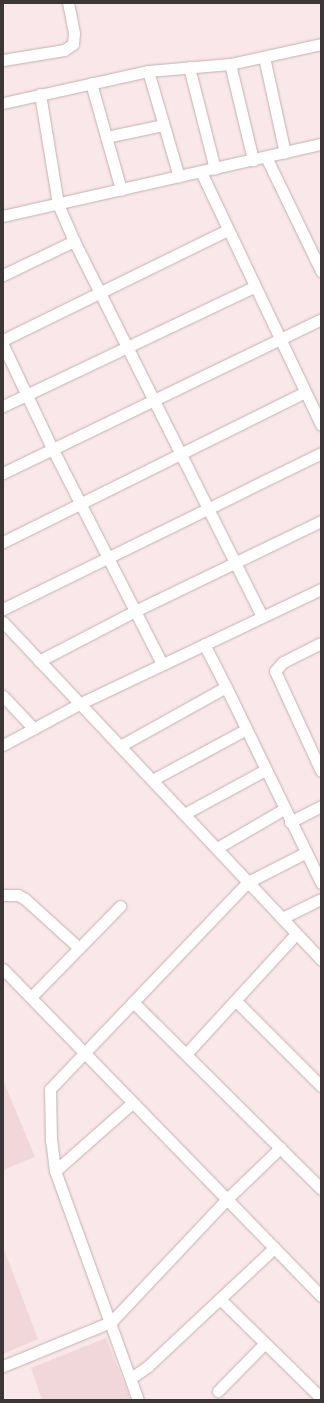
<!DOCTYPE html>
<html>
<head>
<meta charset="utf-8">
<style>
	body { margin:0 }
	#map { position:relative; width:324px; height:1403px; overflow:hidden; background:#f9e7e9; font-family:Cabin,sans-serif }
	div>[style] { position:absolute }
	.built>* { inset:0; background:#f1d7d9 }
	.roads { filter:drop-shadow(0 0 1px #c2b1b2) drop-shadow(0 0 1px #c2b1b2) }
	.minor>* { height:11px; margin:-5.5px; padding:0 5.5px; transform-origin:5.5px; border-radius:5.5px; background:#fff }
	span { translate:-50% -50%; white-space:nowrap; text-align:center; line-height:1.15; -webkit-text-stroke:3px #fff; paint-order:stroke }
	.frame { position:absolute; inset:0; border:4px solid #3d3637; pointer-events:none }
</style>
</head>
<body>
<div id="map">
	<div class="built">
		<div style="clip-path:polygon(3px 1080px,35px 1157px,3px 1170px)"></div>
		<div style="clip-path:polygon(3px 1247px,38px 1339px,3px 1354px)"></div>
		<div style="clip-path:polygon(106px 1338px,131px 1400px,42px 1400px,31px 1368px)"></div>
	</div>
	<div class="roads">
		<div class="minor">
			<div style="left:264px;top:57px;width:98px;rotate:77.7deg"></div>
			<div style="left:3px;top:60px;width:62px;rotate:-9.3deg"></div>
			<div style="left:64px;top:50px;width:11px;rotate:-34deg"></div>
			<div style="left:73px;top:44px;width:11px;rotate:-85deg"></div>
			<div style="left:74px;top:33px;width:31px;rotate:-101deg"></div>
			<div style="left:230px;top:64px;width:99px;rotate:76.5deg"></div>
			<div style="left:189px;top:67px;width:105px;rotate:75.7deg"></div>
			<div style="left:148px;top:71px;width:110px;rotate:73.7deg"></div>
			<div style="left:91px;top:83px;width:111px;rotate:74.3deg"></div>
			<div style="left:40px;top:94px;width:111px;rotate:80.7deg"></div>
			<div style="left:58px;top:204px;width:40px;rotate:66.6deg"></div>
			<div style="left:74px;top:241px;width:419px;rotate:63.4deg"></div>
			<div style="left:3px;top:103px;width:148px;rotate:-12.4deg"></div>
			<div style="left:148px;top:71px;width:82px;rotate:-4.9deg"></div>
			<div style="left:230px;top:64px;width:93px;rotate:-12.4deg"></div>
			<div style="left:106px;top:137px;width:58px;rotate:-11.9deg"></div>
			<div style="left:266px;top:157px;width:127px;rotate:64.2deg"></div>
			<div style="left:201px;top:172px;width:280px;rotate:64.6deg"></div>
			<div style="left:3px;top:216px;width:326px;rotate:-12.8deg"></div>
			<div style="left:3px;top:275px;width:79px;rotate:-25.6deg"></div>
			<div style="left:3px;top:340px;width:250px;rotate:-26.1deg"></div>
			<div style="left:3px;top:345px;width:114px;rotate:64.6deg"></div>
			<div style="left:52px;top:448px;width:242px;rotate:63deg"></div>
			<div style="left:3px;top:406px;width:278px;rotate:-25.4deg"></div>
			<div style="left:3px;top:473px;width:353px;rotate:-25.8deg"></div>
			<div style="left:3px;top:542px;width:337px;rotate:-26.4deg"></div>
			<div style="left:3px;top:609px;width:354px;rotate:-26.1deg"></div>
			<div style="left:3px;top:622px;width:464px;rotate:46.7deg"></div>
			<div style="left:321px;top:643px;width:42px;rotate:153.4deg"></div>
			<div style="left:283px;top:662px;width:12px;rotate:132deg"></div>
			<div style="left:275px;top:671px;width:110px;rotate:65.3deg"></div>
			<div style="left:39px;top:661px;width:108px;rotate:-27.5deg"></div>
			<div style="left:135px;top:611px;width:207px;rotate:-25.8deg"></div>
			<div style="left:226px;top:687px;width:218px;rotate:64.1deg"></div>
			<div style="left:3px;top:696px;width:45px;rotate:46.8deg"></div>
			<div style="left:3px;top:745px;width:86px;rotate:-28.3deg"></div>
			<div style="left:79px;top:704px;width:268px;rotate:-25.4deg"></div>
			<div style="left:120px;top:746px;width:121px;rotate:-29.1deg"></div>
			<div style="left:226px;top:687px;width:48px;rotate:-117.1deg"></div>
			<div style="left:152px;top:780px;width:106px;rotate:-28.3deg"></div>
			<div style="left:184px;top:814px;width:92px;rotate:-28.5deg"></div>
			<div style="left:290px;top:822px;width:35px;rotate:-27deg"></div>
			<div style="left:217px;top:848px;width:78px;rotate:-30.2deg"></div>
			<div style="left:3px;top:895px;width:15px"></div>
			<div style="left:18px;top:895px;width:8px;rotate:30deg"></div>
			<div style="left:25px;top:899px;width:73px;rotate:42.2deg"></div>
			<div style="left:282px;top:918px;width:43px;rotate:-26deg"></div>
			<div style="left:3px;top:969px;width:456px;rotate:45.8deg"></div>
			<div style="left:32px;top:996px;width:126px;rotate:-45.6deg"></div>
			<div style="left:236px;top:1001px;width:120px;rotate:45deg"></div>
			<div style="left:133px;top:1002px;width:265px;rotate:44.8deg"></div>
			<div style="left:186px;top:1054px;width:163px;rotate:-47.5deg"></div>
			<div style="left:55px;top:1171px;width:103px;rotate:-41.4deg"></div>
			<div style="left:221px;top:1300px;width:137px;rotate:44.4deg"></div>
			<div style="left:3px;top:1366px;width:117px;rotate:-22.2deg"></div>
			<div style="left:111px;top:1322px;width:169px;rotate:-46.7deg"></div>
			<div style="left:227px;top:1199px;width:74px;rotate:-43.9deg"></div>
			<div style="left:131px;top:1378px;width:21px;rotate:-35deg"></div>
			<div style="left:148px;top:1366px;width:173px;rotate:-43.1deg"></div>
			<div style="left:218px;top:1391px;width:67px;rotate:-45.6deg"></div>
			<div style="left:138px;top:1400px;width:244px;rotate:-109.9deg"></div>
			<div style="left:55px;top:1171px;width:31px;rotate:-97deg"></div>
			<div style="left:51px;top:1140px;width:51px;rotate:-91.1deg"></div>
			<div style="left:50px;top:1089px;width:286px;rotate:-46.3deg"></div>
			<div style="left:248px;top:882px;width:64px;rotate:-27deg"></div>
		</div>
	</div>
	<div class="frame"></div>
</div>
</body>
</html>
